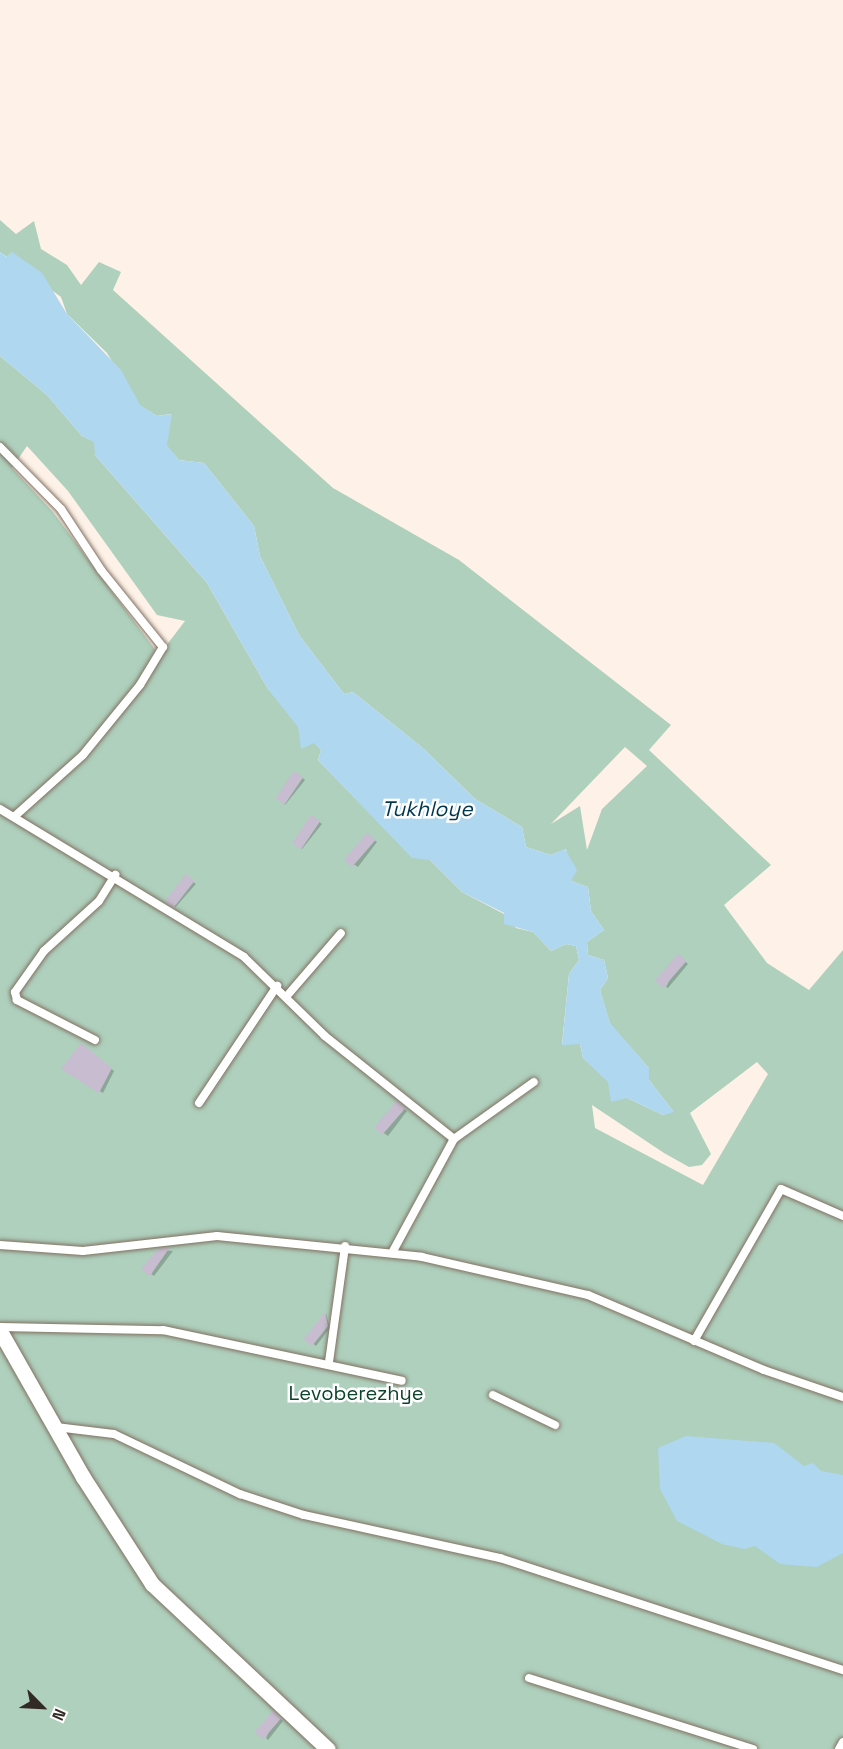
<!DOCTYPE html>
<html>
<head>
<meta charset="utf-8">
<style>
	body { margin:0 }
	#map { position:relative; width:843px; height:1749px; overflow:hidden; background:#fef2e8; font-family:"Space Grotesk",sans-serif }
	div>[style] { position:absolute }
	.green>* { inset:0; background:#aed0bd }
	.water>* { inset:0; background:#afd8f0 }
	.shadow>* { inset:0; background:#0003; transform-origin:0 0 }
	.building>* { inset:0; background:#c7bcd0; transform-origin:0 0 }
	.roads { filter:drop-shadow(0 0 2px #827162) drop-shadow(0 0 2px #827162) }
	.service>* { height:8px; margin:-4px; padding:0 4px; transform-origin:4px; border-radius:4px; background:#fff }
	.minor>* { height:15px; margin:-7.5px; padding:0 7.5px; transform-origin:7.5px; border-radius:7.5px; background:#fff }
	span { translate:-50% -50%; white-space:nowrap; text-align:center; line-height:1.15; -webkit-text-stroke:5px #fff; paint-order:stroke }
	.park-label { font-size:20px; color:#0d422b }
	.water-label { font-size:21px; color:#00374f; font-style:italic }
	.north { position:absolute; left:12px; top:1677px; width:60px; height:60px; -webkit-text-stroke:4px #fff; paint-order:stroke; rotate:114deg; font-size:16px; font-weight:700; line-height:24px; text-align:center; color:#322a24 }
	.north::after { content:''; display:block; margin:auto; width:21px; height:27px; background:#322a24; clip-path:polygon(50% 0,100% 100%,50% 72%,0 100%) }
</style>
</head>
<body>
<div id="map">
	<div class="green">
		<div style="clip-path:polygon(evenodd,0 220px,16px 234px,34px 221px,41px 249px,67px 265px,81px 285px,99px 262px,121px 272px,113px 290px,333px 488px,459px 560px,671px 725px,649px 750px,771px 865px,724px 905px,767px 963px,809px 990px,843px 950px,843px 1749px,0 1749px,0 356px,47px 395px,82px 436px,95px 442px,95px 455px,207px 583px,268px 689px,321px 750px,318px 760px,386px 830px,430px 860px,462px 892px,504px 914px,516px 928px,533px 932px,551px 951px,566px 944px,576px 946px,579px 960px,569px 974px,562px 1044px,580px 1044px,583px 1058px,627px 1098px,663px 1115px,673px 1111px,649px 1080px,649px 1068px,610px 1024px,600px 990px,608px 978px,604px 960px,588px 955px,587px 942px,604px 930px,591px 911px,588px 887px,571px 881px,566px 849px,551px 855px,526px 847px,522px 827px,475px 799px,424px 749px,353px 692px,344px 694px,299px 635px,260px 556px,254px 526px,204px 463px,179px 460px,166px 445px,171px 414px,157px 416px,139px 405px,107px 353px,67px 314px,61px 297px,0 252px,0 220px,27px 446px,68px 491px,157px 615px,185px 621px,159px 655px,53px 512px,12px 468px,27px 446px,0 220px,625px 747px,647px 766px,602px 809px,587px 850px,580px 806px,551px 824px,625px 747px,0 220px,757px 1062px,768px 1074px,703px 1185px,595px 1128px,592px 1105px,664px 1153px,689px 1167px,702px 1165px,711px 1154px,690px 1113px,757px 1062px)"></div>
	</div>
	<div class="water">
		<div style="clip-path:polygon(0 252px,6px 257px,12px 252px,42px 273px,67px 314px,121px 370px,140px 405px,157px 416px,172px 414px,167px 445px,179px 460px,204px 463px,254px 526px,260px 556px,299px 635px,344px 694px,353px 692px,424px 749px,475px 799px,522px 827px,526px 847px,551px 855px,565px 849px,577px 870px,571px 881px,588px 887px,591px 911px,604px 930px,587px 942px,588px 955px,604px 960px,608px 978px,600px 990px,610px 1023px,649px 1068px,649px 1080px,674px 1112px,663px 1115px,627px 1098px,611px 1102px,608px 1082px,583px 1058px,580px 1044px,562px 1045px,569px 974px,579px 960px,576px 946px,566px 944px,551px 951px,533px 932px,504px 924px,504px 913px,462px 892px,430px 860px,412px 858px,318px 760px,321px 750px,314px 743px,301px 749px,298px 727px,268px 689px,207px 583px,95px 455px,94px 442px,82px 436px,47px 395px,0 356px)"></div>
		<div style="clip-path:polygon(686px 1436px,774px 1443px,804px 1466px,813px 1463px,821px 1471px,843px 1475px,843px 1553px,817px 1567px,780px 1564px,755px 1546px,744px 1549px,722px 1544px,677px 1521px,660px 1489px,658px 1448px)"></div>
	</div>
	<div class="shadow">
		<div style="clip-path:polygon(298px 774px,305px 780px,285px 805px,283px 803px)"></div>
		<div style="clip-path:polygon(314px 818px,322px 824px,302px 849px,299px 847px)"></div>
		<div style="clip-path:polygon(370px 837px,377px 842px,358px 867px,347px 860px)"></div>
		<div style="left:189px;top:878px;width:9px;height:31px;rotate:41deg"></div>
		<div style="clip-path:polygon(681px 958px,688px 964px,668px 988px,666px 987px)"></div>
		<div style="clip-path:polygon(84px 1047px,114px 1071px,103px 1093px,63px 1069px)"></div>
		<div style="clip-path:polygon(400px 1105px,407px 1111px,388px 1136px,377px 1128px)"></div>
		<div style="clip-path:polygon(158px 1250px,173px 1251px,154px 1276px,144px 1269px)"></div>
		<div style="clip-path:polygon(326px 1314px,330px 1328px,316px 1346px,306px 1338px)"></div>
		<div style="clip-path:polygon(276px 1715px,283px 1721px,268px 1740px,266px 1738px)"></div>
	</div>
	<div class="building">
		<div style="left:294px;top:771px;width:11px;height:33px;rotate:34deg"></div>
		<div style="left:311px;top:815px;width:11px;height:34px;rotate:34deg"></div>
		<div style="left:367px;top:833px;width:11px;height:35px;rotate:41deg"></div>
		<div style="left:186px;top:874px;width:11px;height:34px;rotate:38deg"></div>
		<div style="left:678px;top:954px;width:11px;height:35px;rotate:41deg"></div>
		<div style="clip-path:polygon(81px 1043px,112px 1068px,99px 1093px,61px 1069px)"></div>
		<div style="left:397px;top:1101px;width:11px;height:35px;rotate:41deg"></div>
		<div style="clip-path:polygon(170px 1247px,150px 1276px,141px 1269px,158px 1249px)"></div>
		<div style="clip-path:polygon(325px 1312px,328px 1326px,312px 1346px,304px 1339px)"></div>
		<div style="left:273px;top:1711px;width:11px;height:28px;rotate:41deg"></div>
	</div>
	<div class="roads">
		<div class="service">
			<div style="left:0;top:447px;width:87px;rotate:45.5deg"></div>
			<div style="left:61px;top:509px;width:73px;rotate:56.7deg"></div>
			<div style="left:101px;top:570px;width:99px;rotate:51.2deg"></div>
			<div style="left:163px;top:647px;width:44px;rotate:121.2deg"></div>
			<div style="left:140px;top:685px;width:90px;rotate:129.2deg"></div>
			<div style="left:83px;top:755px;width:91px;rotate:138.1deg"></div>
			<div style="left:0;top:809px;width:285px;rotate:31.2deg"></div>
			<div style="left:244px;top:957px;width:113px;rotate:44.3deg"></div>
			<div style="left:325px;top:1036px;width:165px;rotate:38.6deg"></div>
			<div style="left:286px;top:997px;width:84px;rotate:-49.3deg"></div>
			<div style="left:95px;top:1040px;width:88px;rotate:-152.9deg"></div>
			<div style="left:17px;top:1000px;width:8px;rotate:-104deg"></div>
			<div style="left:15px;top:992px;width:50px;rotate:-54.7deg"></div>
			<div style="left:44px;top:951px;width:74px;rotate:-42.3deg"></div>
			<div style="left:99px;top:901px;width:31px;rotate:-58deg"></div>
			<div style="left:199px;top:1103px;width:141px;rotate:-56.3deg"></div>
			<div style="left:0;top:1245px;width:83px;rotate:4.1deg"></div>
			<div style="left:83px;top:1251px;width:135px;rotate:-6.4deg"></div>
			<div style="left:217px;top:1236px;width:206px;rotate:5.8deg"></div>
			<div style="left:422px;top:1257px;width:170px;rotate:12.9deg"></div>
			<div style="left:588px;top:1295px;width:191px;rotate:23.1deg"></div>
			<div style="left:764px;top:1370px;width:83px;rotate:18.9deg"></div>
			<div style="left:392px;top:1253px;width:130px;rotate:-61.5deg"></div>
			<div style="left:454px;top:1139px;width:98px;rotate:-35.5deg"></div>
			<div style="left:0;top:1327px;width:163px;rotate:1.1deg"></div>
			<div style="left:163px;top:1330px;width:244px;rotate:12deg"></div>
			<div style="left:694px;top:1341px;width:175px;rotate:-60.2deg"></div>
			<div style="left:781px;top:1189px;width:68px;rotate:23.5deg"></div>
			<div style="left:329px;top:1362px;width:117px;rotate:-82.1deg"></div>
			<div style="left:493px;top:1395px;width:69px;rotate:25.8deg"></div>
			<div style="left:56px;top:1427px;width:58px;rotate:6.9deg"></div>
			<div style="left:114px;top:1434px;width:140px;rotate:25.5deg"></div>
			<div style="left:240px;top:1494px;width:67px;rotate:18.2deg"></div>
			<div style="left:304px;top:1515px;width:201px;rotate:12.4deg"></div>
			<div style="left:500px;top:1558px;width:361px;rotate:18.1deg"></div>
			<div style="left:529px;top:1678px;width:235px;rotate:17.6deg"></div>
			<div style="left:839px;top:1749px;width:8px;rotate:-60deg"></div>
		</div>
		<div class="minor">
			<div style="left:0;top:1331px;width:168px;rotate:60.4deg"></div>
			<div style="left:83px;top:1477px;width:127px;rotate:57.2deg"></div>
			<div style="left:152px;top:1584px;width:241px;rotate:43.2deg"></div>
		</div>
	</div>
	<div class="park-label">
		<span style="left:356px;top:1393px">Levoberezhye</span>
	</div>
	<div class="water-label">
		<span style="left:427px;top:809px">Tukhloye</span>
	</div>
	<div class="north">N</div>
</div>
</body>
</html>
